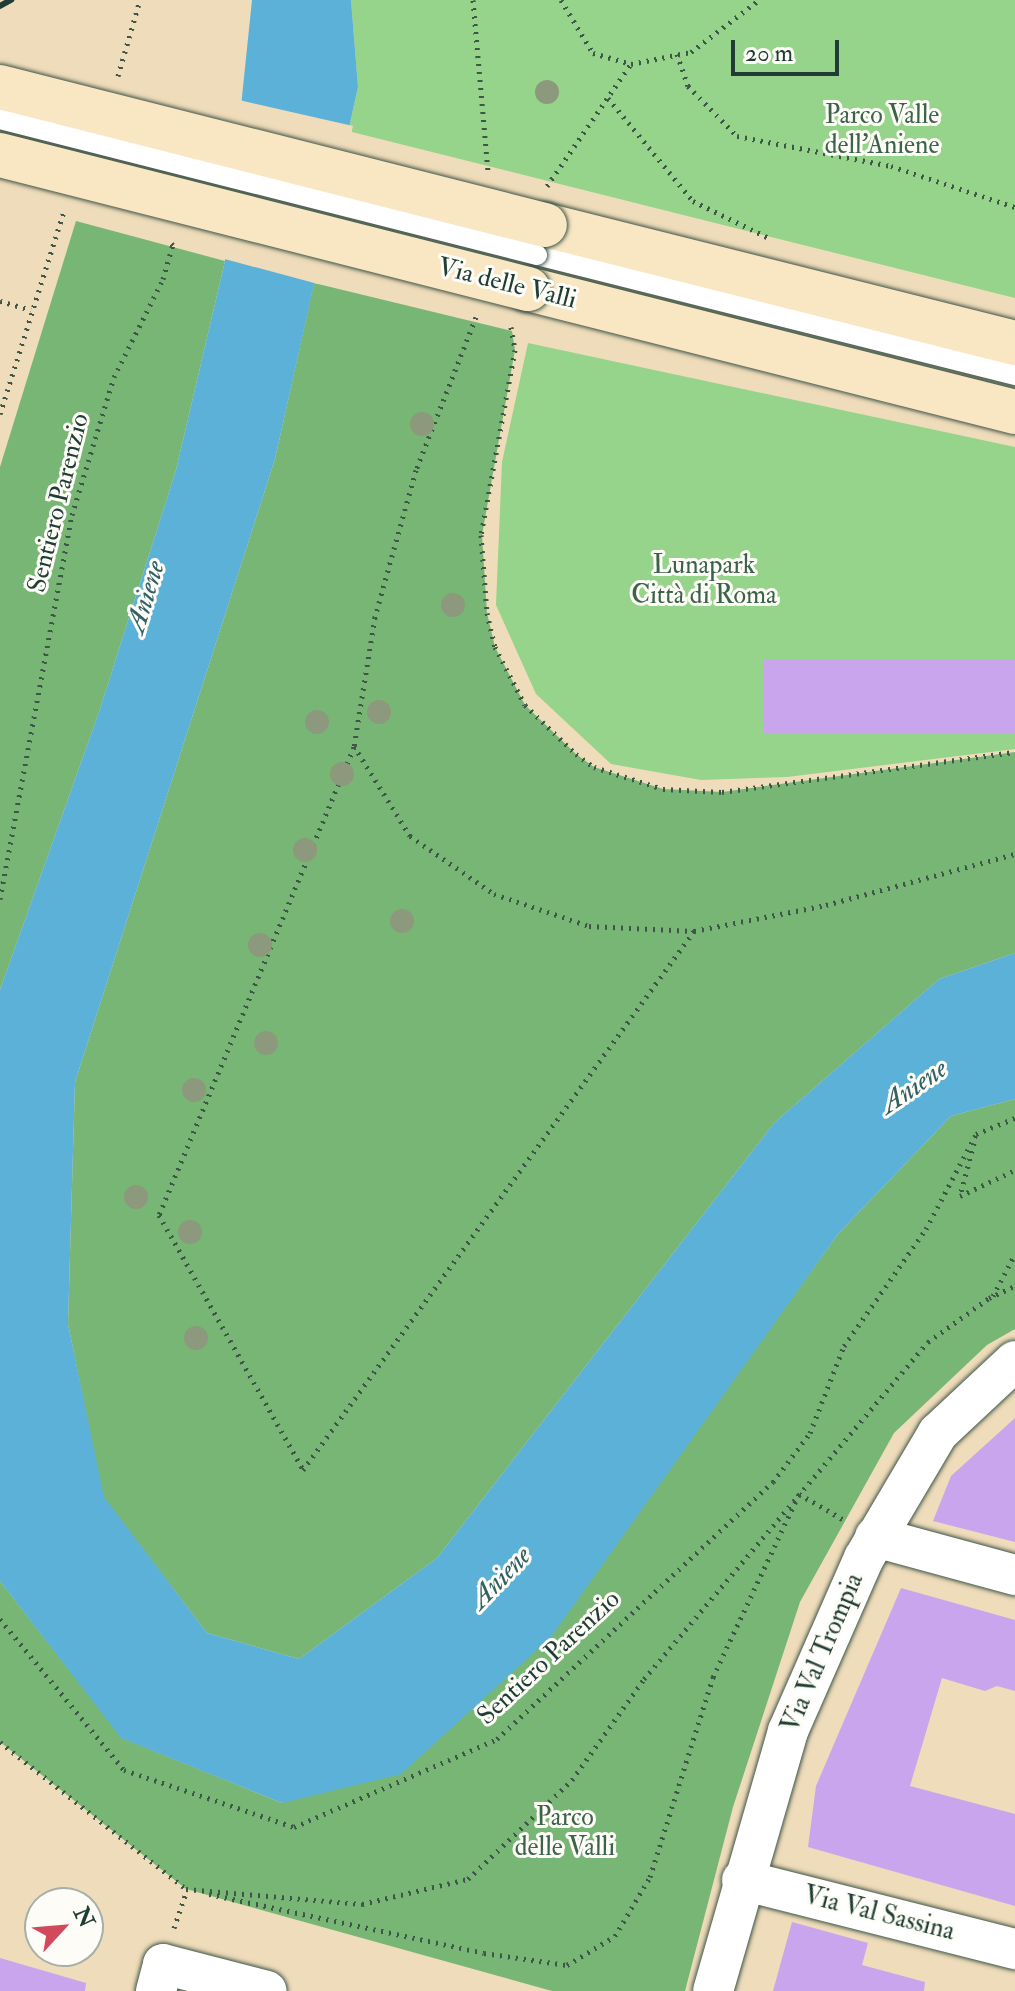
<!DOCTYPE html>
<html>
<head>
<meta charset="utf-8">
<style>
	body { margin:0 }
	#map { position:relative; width:1015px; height:1991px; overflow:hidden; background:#efdcba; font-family:"IM FELL Double Pica",serif }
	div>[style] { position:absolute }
	.green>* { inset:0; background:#95d48a }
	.forest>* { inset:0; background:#78b676 }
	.water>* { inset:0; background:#5cb1d8 }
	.pier>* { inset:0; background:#efdcba }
	.building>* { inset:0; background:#c9a5ed; transform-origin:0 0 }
	.path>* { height:5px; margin-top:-2.5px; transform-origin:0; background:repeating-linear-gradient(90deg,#3e5548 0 2px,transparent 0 8px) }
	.roads { filter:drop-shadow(0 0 2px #3e5548) drop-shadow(0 0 2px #3e5548) }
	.lane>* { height:20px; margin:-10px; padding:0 10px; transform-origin:10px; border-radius:10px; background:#fff }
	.street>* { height:40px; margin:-20px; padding:0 20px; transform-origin:20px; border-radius:20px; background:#fff }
	.secondary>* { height:44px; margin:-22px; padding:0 22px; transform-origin:22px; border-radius:22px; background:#f9e7c3 }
	.rail>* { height:6px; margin:-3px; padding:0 3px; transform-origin:3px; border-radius:3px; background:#1f3d34 }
	.bridges { filter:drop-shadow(0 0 2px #3e5548) drop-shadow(0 0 2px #3e5548) }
	.lane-bridge>* { height:20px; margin:-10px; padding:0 10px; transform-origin:10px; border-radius:10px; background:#fff }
	.secondary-bridge>* { height:44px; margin:-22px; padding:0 22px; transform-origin:22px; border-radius:22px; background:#f9e7c3 }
	.trees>* { width:24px; height:24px; margin:-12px; border-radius:50%; background:#8d997c }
	span { translate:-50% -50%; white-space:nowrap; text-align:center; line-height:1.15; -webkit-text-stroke:6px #fdfcf7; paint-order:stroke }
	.park-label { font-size:26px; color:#3c634a }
	.street-label { font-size:26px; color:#1f3d34 }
	.water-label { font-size:28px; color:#316065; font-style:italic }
	.north { position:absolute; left:24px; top:1887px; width:80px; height:80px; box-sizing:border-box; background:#fdfcf7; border:2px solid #a4b0a9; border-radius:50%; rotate:64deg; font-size:22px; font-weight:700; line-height:32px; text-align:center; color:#1f3d34 }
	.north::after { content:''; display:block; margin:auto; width:28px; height:36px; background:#d1495b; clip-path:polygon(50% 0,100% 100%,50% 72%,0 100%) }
	.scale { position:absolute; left:731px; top:40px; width:108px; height:36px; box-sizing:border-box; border:4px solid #1f3d34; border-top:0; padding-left:10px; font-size:24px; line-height:28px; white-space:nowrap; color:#1f3d34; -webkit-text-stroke:6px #fdfcf7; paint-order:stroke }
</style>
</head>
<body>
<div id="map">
	<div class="green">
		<div style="clip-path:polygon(351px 0,1015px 0,1015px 298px,348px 131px,358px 87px)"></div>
		<div style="clip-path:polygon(528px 343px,1015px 447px,1015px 749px,787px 777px,701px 780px,611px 764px,536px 694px,496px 605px,502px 462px)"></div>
	</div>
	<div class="forest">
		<div style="clip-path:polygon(76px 221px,225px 261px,176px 470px,99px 712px,0 990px,0 467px)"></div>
		<div style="clip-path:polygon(314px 283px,512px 331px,515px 350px,482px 535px,487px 613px,495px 647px,525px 705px,576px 754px,594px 767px,663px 789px,722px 792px,1015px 752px,1015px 953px,939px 979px,774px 1123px,437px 1558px,299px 1659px,207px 1633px,103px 1497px,68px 1324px,75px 1082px,275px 459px)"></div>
		<div style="clip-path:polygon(1015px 1099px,1015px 1329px,987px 1345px,894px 1433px,800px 1602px,733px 1807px,685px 1991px,552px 1991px,186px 1889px,0 1742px,0 1581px,122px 1738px,282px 1803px,708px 1414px,838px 1234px,951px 1116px)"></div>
	</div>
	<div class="water">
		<div style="clip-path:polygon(252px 0,351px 0,358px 87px,275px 459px,75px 1082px,68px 1324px,104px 1497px,207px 1633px,299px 1659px,437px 1558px,774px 1123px,939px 979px,1015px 953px,1015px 1099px,951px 1116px,838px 1234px,551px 1637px,401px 1774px,282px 1803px,121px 1738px,0 1581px,0 990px,99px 712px,176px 470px,225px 261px)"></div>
	</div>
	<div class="pier">
		<div style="clip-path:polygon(239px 100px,353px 126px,318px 284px,221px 258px)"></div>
	</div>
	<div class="building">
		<div style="left:1015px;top:659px;width:74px;height:252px;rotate:90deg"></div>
		<div style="clip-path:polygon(1015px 1418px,1015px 1542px,933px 1521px,951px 1476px)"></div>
		<div style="clip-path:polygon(901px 1588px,1015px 1620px,1015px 1691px,997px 1686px,985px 1691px,942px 1678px,910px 1786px,1015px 1814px,1015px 1906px,808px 1847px,816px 1786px)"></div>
		<div style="clip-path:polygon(792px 1922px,868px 1943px,862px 1965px,925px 1982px,924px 1991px,773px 1991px)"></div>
		<div style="clip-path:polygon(0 1958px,86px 1983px,85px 1991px,0 1991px)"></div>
	</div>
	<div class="path">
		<div style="left:473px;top:0;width:171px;rotate:85deg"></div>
		<div style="left:561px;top:0;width:62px;rotate:58.9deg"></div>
		<div style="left:593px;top:53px;width:40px;rotate:16deg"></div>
		<div style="left:631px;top:64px;width:61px;rotate:-11.3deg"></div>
		<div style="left:691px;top:52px;width:86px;rotate:-37.4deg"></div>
		<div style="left:677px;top:54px;width:34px;rotate:71deg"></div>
		<div style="left:688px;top:86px;width:70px;rotate:45.6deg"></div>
		<div style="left:737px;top:136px;width:157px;rotate:11deg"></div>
		<div style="left:891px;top:166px;width:131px;rotate:18.3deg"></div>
		<div style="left:118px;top:76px;width:79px;rotate:-73.9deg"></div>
		<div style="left:608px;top:98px;width:134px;rotate:50.5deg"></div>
		<div style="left:693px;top:201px;width:85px;rotate:26deg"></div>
		<div style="left:547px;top:186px;width:148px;rotate:-55.5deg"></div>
		<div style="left:0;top:301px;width:32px;rotate:16deg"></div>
		<div style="left:476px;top:317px;width:164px;rotate:111.4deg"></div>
		<div style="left:416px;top:470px;width:153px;rotate:105.6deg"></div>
		<div style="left:375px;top:617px;width:131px;rotate:99.2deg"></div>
		<div style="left:354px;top:746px;width:106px;rotate:58.1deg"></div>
		<div style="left:410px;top:836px;width:102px;rotate:34.6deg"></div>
		<div style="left:494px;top:894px;width:100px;rotate:18.6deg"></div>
		<div style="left:589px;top:926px;width:105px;rotate:2.7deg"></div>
		<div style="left:694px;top:931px;width:135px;rotate:-11.1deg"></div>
		<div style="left:826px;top:905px;width:196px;rotate:-15.1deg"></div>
		<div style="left:511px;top:327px;width:23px;rotate:80deg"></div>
		<div style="left:515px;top:350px;width:188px;rotate:100.4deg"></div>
		<div style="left:481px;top:535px;width:78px;rotate:85.6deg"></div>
		<div style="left:487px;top:613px;width:35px;rotate:77deg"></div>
		<div style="left:495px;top:647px;width:65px;rotate:62.7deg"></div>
		<div style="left:525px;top:705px;width:71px;rotate:43.9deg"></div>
		<div style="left:576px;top:754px;width:22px;rotate:36deg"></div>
		<div style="left:594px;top:767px;width:72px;rotate:17.7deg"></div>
		<div style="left:663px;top:789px;width:59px;rotate:2.9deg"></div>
		<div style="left:722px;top:792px;width:296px;rotate:-7.8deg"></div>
		<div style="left:0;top:414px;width:213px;rotate:-72.5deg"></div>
		<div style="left:354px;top:747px;width:507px;rotate:112.62deg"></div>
		<div style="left:159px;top:1215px;width:293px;rotate:60.5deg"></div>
		<div style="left:303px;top:1470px;width:666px;rotate:-54.04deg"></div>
		<div style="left:0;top:899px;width:391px;rotate:-79.4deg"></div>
		<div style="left:72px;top:515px;width:144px;rotate:-73.1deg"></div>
		<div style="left:114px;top:377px;width:110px;rotate:-63.4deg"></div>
		<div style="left:163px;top:279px;width:35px;rotate:-74deg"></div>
		<div style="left:173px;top:245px;width:6px;rotate:-135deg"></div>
		<div style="left:974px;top:1143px;width:55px;rotate:104.8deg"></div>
		<div style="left:960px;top:1196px;width:61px;rotate:-25.3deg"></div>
		<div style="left:993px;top:1296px;width:47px;rotate:-62.4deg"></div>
		<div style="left:0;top:1619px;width:195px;rotate:50.6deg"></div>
		<div style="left:124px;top:1770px;width:179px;rotate:18.5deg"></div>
		<div style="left:294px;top:1827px;width:221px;rotate:-23.4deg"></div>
		<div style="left:497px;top:1739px;width:377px;rotate:-43deg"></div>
		<div style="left:773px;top:1482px;width:61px;rotate:-52.9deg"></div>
		<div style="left:810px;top:1433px;width:93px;rotate:-68.7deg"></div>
		<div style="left:844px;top:1346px;width:143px;rotate:-55deg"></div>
		<div style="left:926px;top:1229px;width:107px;rotate:-62.2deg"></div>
		<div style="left:976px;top:1134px;width:42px;rotate:-22.3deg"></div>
		<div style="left:0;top:1742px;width:237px;rotate:38.3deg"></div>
		<div style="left:186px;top:1889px;width:177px;rotate:4.9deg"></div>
		<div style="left:362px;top:1904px;width:109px;rotate:-13.3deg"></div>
		<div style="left:468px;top:1879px;width:144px;rotate:-43.6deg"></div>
		<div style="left:572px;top:1780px;width:124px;rotate:-54.5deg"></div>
		<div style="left:644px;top:1679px;width:441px;rotate:-49.9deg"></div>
		<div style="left:928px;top:1342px;width:75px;rotate:-35.8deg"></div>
		<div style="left:989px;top:1298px;width:29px;rotate:-25deg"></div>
		<div style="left:209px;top:1894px;width:281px;rotate:12.1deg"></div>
		<div style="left:484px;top:1953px;width:84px;rotate:8.2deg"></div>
		<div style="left:567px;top:1965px;width:56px;rotate:-31.1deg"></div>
		<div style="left:615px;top:1936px;width:69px;rotate:-59.3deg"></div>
		<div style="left:650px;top:1877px;width:210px;rotate:-72.5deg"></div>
		<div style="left:713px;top:1677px;width:202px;rotate:-64.8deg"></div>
		<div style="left:799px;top:1494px;width:52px;rotate:30deg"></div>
		<div style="left:174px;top:1928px;width:40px;rotate:-71.1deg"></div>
	</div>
	<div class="roads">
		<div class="lane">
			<div style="left:537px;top:255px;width:493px;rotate:14.1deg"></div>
		</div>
		<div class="street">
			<div style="left:875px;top:1537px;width:145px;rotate:15.2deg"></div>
			<div style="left:742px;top:1880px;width:282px;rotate:14.2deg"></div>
			<div style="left:156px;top:1991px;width:28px;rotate:-75deg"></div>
			<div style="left:163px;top:1964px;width:107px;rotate:14.6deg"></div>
			<div style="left:713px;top:1991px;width:271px;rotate:-73.9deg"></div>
			<div style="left:788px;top:1731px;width:189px;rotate:-66.3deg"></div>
			<div style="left:864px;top:1558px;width:145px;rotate:-59.4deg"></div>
			<div style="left:938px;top:1433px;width:105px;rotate:-43.1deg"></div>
		</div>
		<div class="secondary">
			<div style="left:545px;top:225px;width:485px;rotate:14.1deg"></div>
			<div style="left:528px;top:289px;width:502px;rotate:14.17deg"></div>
		</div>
	</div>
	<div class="rail">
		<div style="left:0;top:6px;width:13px;rotate:-29deg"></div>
	</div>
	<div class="bridges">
		<div class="lane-bridge">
			<div style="left:0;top:119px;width:554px;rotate:14.21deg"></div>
		</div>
		<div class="secondary-bridge">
			<div style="left:0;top:87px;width:562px;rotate:14.21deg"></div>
			<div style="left:0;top:155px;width:545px;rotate:14.24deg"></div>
		</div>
	</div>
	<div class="trees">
		<div style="left:547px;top:92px"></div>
		<div style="left:422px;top:424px"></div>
		<div style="left:453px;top:605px"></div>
		<div style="left:379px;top:712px"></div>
		<div style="left:317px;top:722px"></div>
		<div style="left:342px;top:774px"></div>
		<div style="left:305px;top:850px"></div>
		<div style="left:402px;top:921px"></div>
		<div style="left:260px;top:945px"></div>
		<div style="left:266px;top:1043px"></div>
		<div style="left:194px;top:1090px"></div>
		<div style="left:136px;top:1197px"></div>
		<div style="left:190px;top:1232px"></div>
		<div style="left:196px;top:1338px"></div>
	</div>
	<div class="park-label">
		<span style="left:882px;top:131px">Parco Valle<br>dell'Aniene</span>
		<span style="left:704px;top:581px">Lunapark<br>Città di Roma</span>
		<span style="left:565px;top:1833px">Parco<br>delle Valli</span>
	</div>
	<div class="street-label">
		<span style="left:507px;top:284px;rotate:14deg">Via delle Valli</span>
		<span style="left:59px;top:503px;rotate:-76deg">Sentiero Parenzio</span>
		<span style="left:823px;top:1653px;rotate:-67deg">Via Val Trompia</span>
		<span style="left:549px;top:1658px;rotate:-43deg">Sentiero Parenzio</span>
		<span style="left:879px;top:1914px;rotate:14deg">Via Val Sassina</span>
	</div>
	<div class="water-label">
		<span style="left:146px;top:597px;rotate:-73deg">Aniene</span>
		<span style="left:914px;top:1087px;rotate:-34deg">Aniene</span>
		<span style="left:501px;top:1578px;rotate:-46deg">Aniene</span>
	</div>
	<div class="north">N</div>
	<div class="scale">20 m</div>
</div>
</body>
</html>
